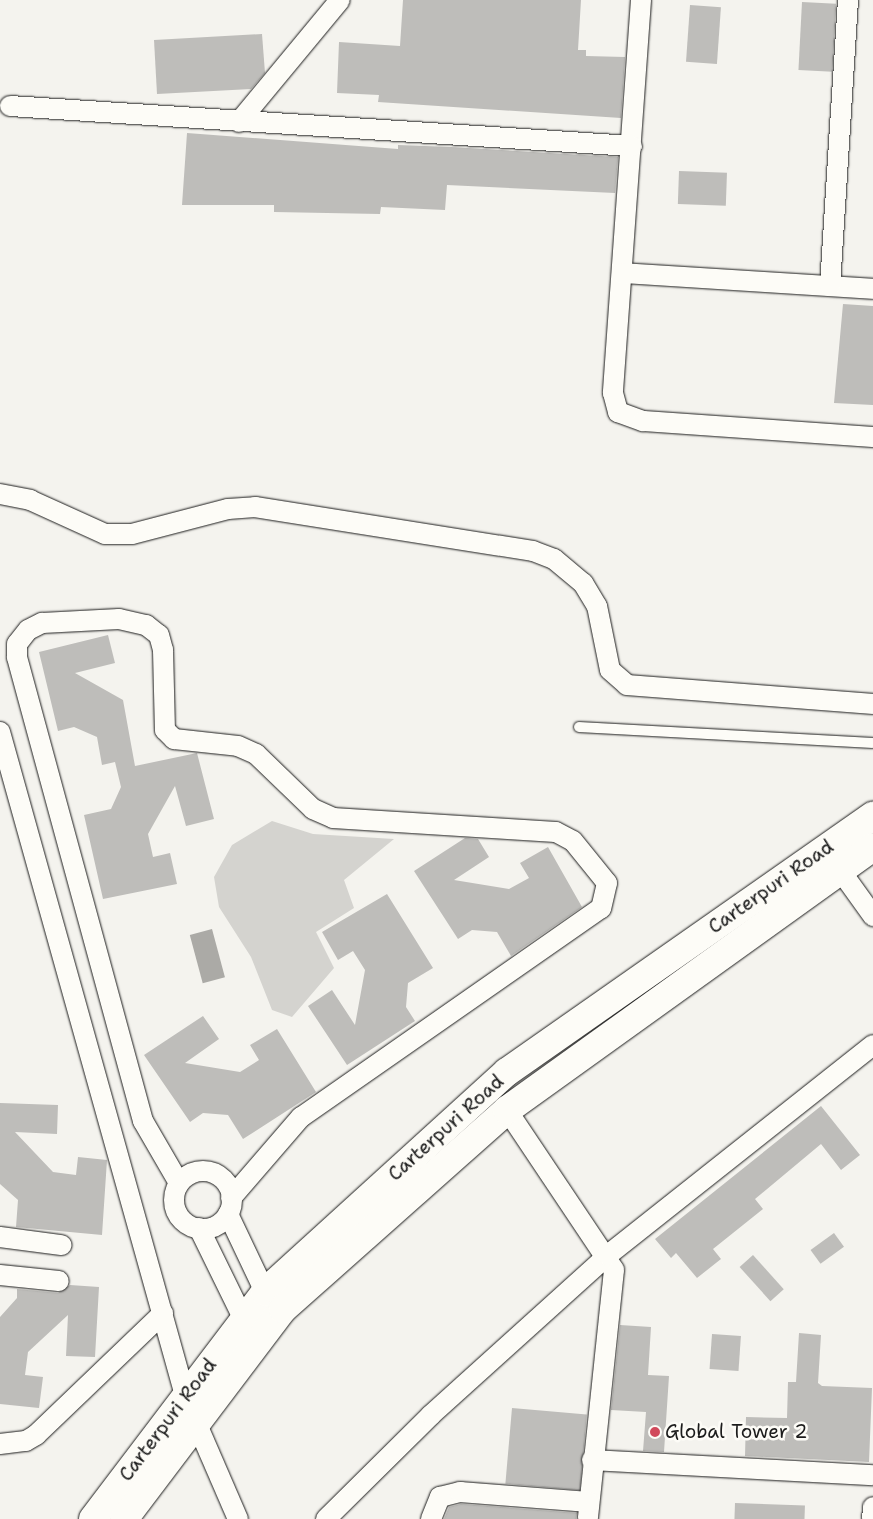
<!DOCTYPE html>
<html>
<head>
<meta charset="utf-8">
<style>
	body { margin:0 }
	#map { position:relative; width:873px; height:1519px; overflow:hidden; background:#f4f3ee; font-family:"Shantell Sans",sans-serif }
	div>[style] { position:absolute }
	.green>* { inset:0; background:#d4d3cf }
	.water>* { inset:0; background:#abaaa6; transform-origin:0 0 }
	.building>* { inset:0; background:#bebdba; transform-origin:0 0 }
	.roads { filter:drop-shadow(0 0 1px #1c1c1c) drop-shadow(0 0 1px #1c1c1c) }
	.service>* { height:10px; margin:-5px; padding:0 5px; transform-origin:5px; border-radius:5px; background:#fdfcf7 }
	.minor>* { height:20px; margin:-10px; padding:0 10px; transform-origin:10px; border-radius:10px; background:#fdfcf7 }
	.minor>.ring { margin:-10px; padding:0; box-sizing:content-box; background:none; border:20px solid #fdfcf7; border-radius:50% }
	.secondary>* { height:28px; margin:-14px; padding:0 14px; transform-origin:14px; border-radius:14px; background:#fdfcf7 }
	.dots>* { width:14px; height:14px; translate:-50% -50%; box-sizing:border-box; border:2px solid #fdfcf7; border-radius:50% }
	span { translate:-50% -50%; white-space:nowrap; text-align:center; line-height:1.15; -webkit-text-stroke:5px #fdfcf7; paint-order:stroke }
	.street-label { font-size:19px; color:#1c1c1c }
	.poi-label { font-size:19px; color:#1c1c1c }
	.left { translate:0 -50%; text-align:left }
</style>
</head>
<body>
<div id="map">
	<div class="green">
		<div style="clip-path:polygon(272px 821px,313px 834px,394px 839px,344px 880px,354px 908px,316px 932px,334px 968px,292px 1017px,272px 1010px,251px 957px,219px 907px,214px 877px,232px 845px)"></div>
	</div>
	<div class="water">
		<div style="left:212px;top:929px;width:50px;height:23px;rotate:75deg"></div>
	</div>
	<div class="building">
		<div style="clip-path:polygon(403px 0,581px 0,578px 50px,586px 50px,586px 56px,625px 57px,621px 118px,378px 102px,379px 95px,337px 93px,339px 42px,400px 46px)"></div>
		<div style="left:802px;top:2px;width:34px;height:68px;rotate:3deg"></div>
		<div style="left:690px;top:5px;width:31px;height:57px;rotate:4deg"></div>
		<div style="clip-path:polygon(262px 34px,265px 73px,251px 89px,157px 94px,154px 40px)"></div>
		<div style="clip-path:polygon(187px 133px,398px 149px,398px 145px,451px 147px,618px 157px,615px 193px,447px 185px,445px 210px,381px 207px,380px 214px,274px 212px,274px 205px,182px 205px)"></div>
		<div style="left:679px;top:171px;width:48px;height:33px;rotate:2deg"></div>
		<div style="clip-path:polygon(843px 304px,873px 306px,873px 405px,834px 403px)"></div>
		<div style="clip-path:polygon(108px 635px,115px 663px,75px 673px,123px 700px,135px 766px,197px 753px,214px 819px,186px 826px,175px 786px,148px 834px,153px 857px,170px 853px,177px 884px,103px 899px,84px 815px,111px 809px,121px 787px,115px 762px,102px 765px,97px 737px,74px 727px,58px 731px,39px 652px)"></div>
		<div style="clip-path:polygon(465px 838px,478px 839px,489px 857px,454px 880px,509px 889px,529px 878px,520px 863px,548px 847px,582px 907px,511px 956px,497px 932px,472px 930px,458px 939px,414px 871px)"></div>
		<div style="clip-path:polygon(387px 894px,433px 968px,408px 983px,406px 1007px,415px 1021px,347px 1065px,308px 1006px,332px 990px,355px 1025px,365px 970px,353px 951px,338px 960px,322px 932px)"></div>
		<div style="clip-path:polygon(203px 1016px,219px 1039px,185px 1063px,240px 1072px,259px 1060px,250px 1045px,277px 1029px,316px 1092px,243px 1139px,228px 1115px,203px 1113px,190px 1122px,144px 1055px)"></div>
		<div style="clip-path:polygon(0 1103px,58px 1105px,57px 1134px,15px 1132px,53px 1172px,76px 1175px,78px 1157px,107px 1160px,102px 1235px,16px 1227px,18px 1200px,0 1184px)"></div>
		<div style="clip-path:polygon(821px 1106px,860px 1155px,841px 1170px,821px 1144px,755px 1199px,763px 1209px,713px 1249px,721px 1259px,697px 1278px,676px 1253px,671px 1258px,655px 1239px)"></div>
		<div style="left:834px;top:1233px;width:17px;height:29px;rotate:54deg"></div>
		<div style="left:753px;top:1255px;width:46px;height:18px;rotate:48deg"></div>
		<div style="clip-path:polygon(70px 1285px,99px 1287px,95px 1357px,66px 1356px,68px 1315px,28px 1352px,25px 1375px,43px 1377px,39px 1408px,0 1404px,0 1317px,17px 1298px,17px 1289px,58px 1293px)"></div>
		<div style="clip-path:polygon(620px 1325px,651px 1327px,648px 1375px,669px 1376px,664px 1452px,643px 1451px,646px 1412px,611px 1410px)"></div>
		<div style="clip-path:polygon(799px 1333px,821px 1335px,818px 1383px,822px 1386px,872px 1388px,869px 1462px,745px 1456px,746px 1417px,787px 1418px,788px 1382px,796px 1382px)"></div>
		<div style="left:712px;top:1334px;width:29px;height:35px;rotate:4deg"></div>
		<div style="left:512px;top:1408px;width:75px;height:76px;rotate:5deg"></div>
		<div style="left:735px;top:1503px;width:70px;height:16px;rotate:2deg"></div>
		<div style="clip-path:polygon(461px 1504px,577px 1513px,576px 1519px,444px 1519px,449px 1507px)"></div>
	</div>
	<div class="roads">
		<div class="service">
			<div style="left:579px;top:727px;width:294px;rotate:3.1deg"></div>
		</div>
		<div class="minor">
			<div style="left:641px;top:0;width:394px;rotate:94.1deg"></div>
			<div style="left:613px;top:393px;width:20px;rotate:75deg"></div>
			<div style="left:618px;top:412px;width:27px;rotate:20deg"></div>
			<div style="left:643px;top:421px;width:231px;rotate:4deg"></div>
			<div style="left:10px;top:106px;width:623px;rotate:3.68deg"></div>
			<div style="left:239px;top:122px;width:158px;rotate:-50.4deg"></div>
			<div style="left:622px;top:273px;width:252px;rotate:3.6deg"></div>
			<div style="left:830px;top:286px;width:287px;rotate:-86.4deg"></div>
			<div style="left:0;top:494px;width:31px;rotate:11deg"></div>
			<div style="left:30px;top:500px;width:82px;rotate:24.4deg"></div>
			<div style="left:105px;top:534px;width:27px"></div>
			<div style="left:132px;top:534px;width:99px;rotate:-14.6deg"></div>
			<div style="left:228px;top:509px;width:27px;rotate:-4deg"></div>
			<div style="left:255px;top:507px;width:281px;rotate:9deg"></div>
			<div style="left:533px;top:551px;width:22px;rotate:21deg"></div>
			<div style="left:554px;top:559px;width:38px;rotate:40deg"></div>
			<div style="left:583px;top:583px;width:27px;rotate:59deg"></div>
			<div style="left:597px;top:606px;width:65px;rotate:78.5deg"></div>
			<div style="left:610px;top:670px;width:23px;rotate:41deg"></div>
			<div style="left:627px;top:685px;width:247px;rotate:4.4deg"></div>
			<div style="left:0;top:732px;width:692px;rotate:74.42deg"></div>
			<div style="left:186px;top:1399px;width:131px;rotate:66.6deg"></div>
			<div style="left:840px;top:870px;width:57px;rotate:54.3deg"></div>
			<div style="left:507px;top:1110px;width:192px;rotate:56.2deg"></div>
			<div style="left:614px;top:1270px;width:250px;rotate:96deg"></div>
			<div class="ring" style="left:174px;top:1171px;width:38px;height:38px"></div>
			<div style="left:179px;top:1183px;width:72px;rotate:-120.1deg"></div>
			<div style="left:143px;top:1121px;width:481px;rotate:-105.2deg"></div>
			<div style="left:17px;top:657px;width:13px;rotate:-90deg"></div>
			<div style="left:17px;top:644px;width:18px;rotate:-52deg"></div>
			<div style="left:28px;top:630px;width:16px;rotate:-27deg"></div>
			<div style="left:42px;top:623px;width:77px;rotate:-3deg"></div>
			<div style="left:119px;top:619px;width:28px;rotate:13deg"></div>
			<div style="left:146px;top:625px;width:16px;rotate:38deg"></div>
			<div style="left:159px;top:635px;width:16px;rotate:75deg"></div>
			<div style="left:163px;top:650px;width:80px;rotate:88.6deg"></div>
			<div style="left:165px;top:730px;width:13px;rotate:45deg"></div>
			<div style="left:174px;top:739px;width:64px;rotate:6.2deg"></div>
			<div style="left:238px;top:746px;width:20px;rotate:24deg"></div>
			<div style="left:256px;top:754px;width:79px;rotate:44deg"></div>
			<div style="left:313px;top:809px;width:22px;rotate:24deg"></div>
			<div style="left:333px;top:818px;width:223px;rotate:3.6deg"></div>
			<div style="left:556px;top:832px;width:19px;rotate:28deg"></div>
			<div style="left:573px;top:841px;width:54px;rotate:51deg"></div>
			<div style="left:607px;top:883px;width:26px;rotate:103deg"></div>
			<div style="left:601px;top:908px;width:366px;rotate:145.1deg"></div>
			<div style="left:301px;top:1117px;width:107px;rotate:130.8deg"></div>
			<div style="left:228px;top:1214px;width:86px;rotate:64.6deg"></div>
			<div style="left:265px;top:1292px;width:11px;rotate:45deg"></div>
			<div style="left:199px;top:1228px;width:100px;rotate:63.9deg"></div>
			<div style="left:243px;top:1318px;width:14px;rotate:36deg"></div>
			<div style="left:0;top:1237px;width:62px;rotate:7.5deg"></div>
			<div style="left:0;top:1275px;width:59px;rotate:5.8deg"></div>
			<div style="left:0;top:1444px;width:26px;rotate:-7deg"></div>
			<div style="left:26px;top:1441px;width:12px;rotate:-31deg"></div>
			<div style="left:36px;top:1435px;width:176px;rotate:-43.8deg"></div>
			<div style="left:592px;top:1460px;width:281px;rotate:3.1deg"></div>
			<div style="left:326px;top:1519px;width:148px;rotate:-44.7deg"></div>
			<div style="left:431px;top:1415px;width:239px;rotate:-42.1deg"></div>
			<div style="left:608px;top:1255px;width:338px;rotate:-38.4deg"></div>
			<div style="left:431px;top:1519px;width:24px;rotate:-68deg"></div>
			<div style="left:440px;top:1497px;width:21px;rotate:-14deg"></div>
			<div style="left:460px;top:1492px;width:129px;rotate:4.4deg"></div>
			<div style="left:872px;top:1519px;width:12px;rotate:-85deg"></div>
		</div>
		<div class="secondary">
			<div style="left:93px;top:1519px;width:285px;rotate:-52.8deg"></div>
			<div style="left:265px;top:1292px;width:327px;rotate:-42.3deg"></div>
			<div style="left:507px;top:1072px;width:447px;rotate:-35deg"></div>
			<div style="left:124px;top:1519px;width:263px;rotate:-52.9deg"></div>
			<div style="left:283px;top:1309px;width:300px;rotate:-41.6deg"></div>
			<div style="left:507px;top:1110px;width:451px;rotate:-35.7deg"></div>
		</div>
	</div>
	<div class="dots">
		<div style="left:655px;top:1432px;background:#d1495b"></div>
	</div>
	<div class="street-label">
		<span style="left:771px;top:887px;rotate:-35deg">Carterpuri Road</span>
		<span style="left:446px;top:1128px;rotate:-42deg">Carterpuri Road</span>
		<span style="left:168px;top:1420px;rotate:-53deg">Carterpuri Road</span>
	</div>
	<div class="poi-label">
		<span class="left" style="left:665px;top:1432px">Global Tower 2</span>
	</div>
</div>
</body>
</html>
